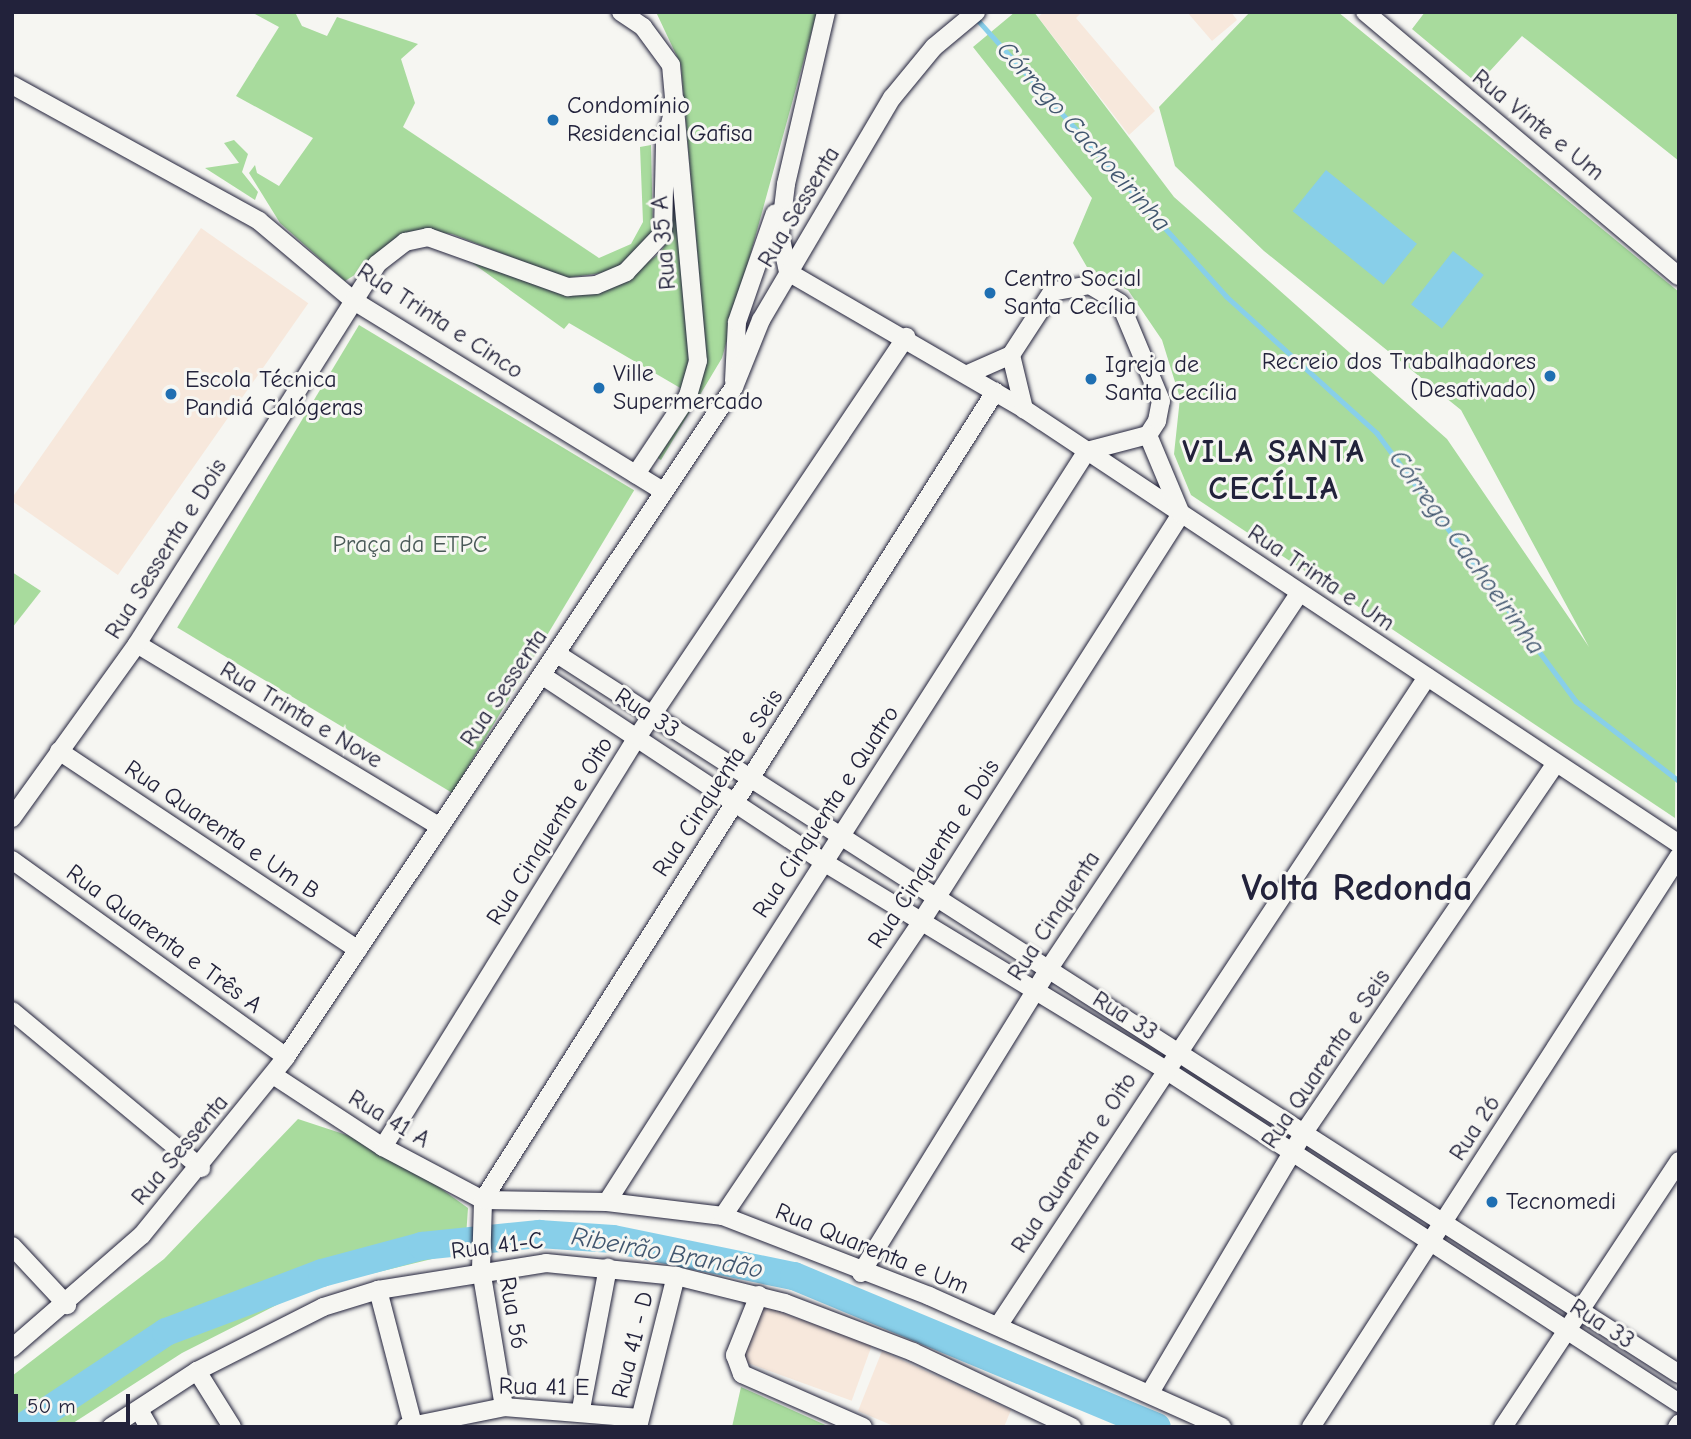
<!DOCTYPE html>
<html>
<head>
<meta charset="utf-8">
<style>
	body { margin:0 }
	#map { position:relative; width:1691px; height:1439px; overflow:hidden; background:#f6f6f2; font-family:"Comic Neue",sans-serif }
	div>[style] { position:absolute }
	.built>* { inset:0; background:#f7e8dc; transform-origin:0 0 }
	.green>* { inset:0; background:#a8db9d; transform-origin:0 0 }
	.water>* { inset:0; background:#88cfe9; transform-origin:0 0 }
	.stream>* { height:4.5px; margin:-2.25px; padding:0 2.25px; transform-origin:2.25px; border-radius:2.25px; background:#88cfe9 }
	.river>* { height:28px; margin:-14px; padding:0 14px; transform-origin:14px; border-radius:14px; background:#88cfe9 }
	.roads { filter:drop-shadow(0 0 2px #22223b) drop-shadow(0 0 2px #22223b) }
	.minor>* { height:18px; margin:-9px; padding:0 9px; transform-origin:9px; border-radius:9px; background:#f6f6f2 }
	.dots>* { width:19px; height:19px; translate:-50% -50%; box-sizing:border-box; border:4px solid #f6f6f2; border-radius:50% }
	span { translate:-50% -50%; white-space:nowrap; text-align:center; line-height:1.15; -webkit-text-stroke:6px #f6f6f2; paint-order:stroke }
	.poi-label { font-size:24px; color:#22223b }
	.left { translate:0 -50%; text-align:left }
	.right { translate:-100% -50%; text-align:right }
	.street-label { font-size:24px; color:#22223b }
	.park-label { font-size:24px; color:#4a5a58 }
	.water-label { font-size:26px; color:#41566f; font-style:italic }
	.district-label { font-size:32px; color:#22223b; font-weight:700; letter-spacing:2px }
	.town-label { font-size:38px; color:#22223b; font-weight:700 }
	.frame { position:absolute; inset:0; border:14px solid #22223b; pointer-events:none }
	.scale { position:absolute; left:14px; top:1394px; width:116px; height:32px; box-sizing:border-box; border:4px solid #22223b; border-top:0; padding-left:9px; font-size:21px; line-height:24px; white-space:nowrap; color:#22223b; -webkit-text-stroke:5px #f6f6f2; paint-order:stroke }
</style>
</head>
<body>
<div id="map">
	<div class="built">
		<div style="clip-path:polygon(1044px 12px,1082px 12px,1076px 18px,1155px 111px,1129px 135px,1038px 17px)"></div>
		<div style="clip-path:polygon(1187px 12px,1231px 12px,1237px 20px,1212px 41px)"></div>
		<div style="left:201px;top:228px;width:131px;height:332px;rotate:35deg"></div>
		<div style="left:761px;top:1305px;width:118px;height:59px;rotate:20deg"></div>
		<div style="clip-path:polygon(882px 1351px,1011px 1410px,1004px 1427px,896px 1427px,858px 1411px)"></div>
	</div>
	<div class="green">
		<div style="clip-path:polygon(251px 12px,295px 12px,302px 26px,327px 36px,337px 17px,418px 44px,401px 59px,415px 103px,403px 127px,599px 258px,631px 244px,643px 222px,640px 147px,651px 145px,653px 232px,636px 256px,609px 272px,565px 278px,452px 234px,425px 231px,345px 281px,280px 223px,249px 173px,255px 165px,257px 173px,279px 186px,313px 138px,236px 96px,279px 27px)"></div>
		<div style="clip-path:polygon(656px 12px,817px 12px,722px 358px,661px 460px,656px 457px,705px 343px,681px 65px)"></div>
		<div style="clip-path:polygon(1015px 12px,1034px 12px,1174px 197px,1447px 439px,1589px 647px,1461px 410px,1264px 251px,1175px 166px,1159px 107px,1250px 12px,1338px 12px,1679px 292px,1675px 818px,1191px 495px,1174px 454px,1180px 398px,1162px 340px,1128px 290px,1091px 274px,1073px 243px,1092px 198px,973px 47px)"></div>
		<div style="clip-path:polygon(1425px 12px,1679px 12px,1679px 161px,1522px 36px,1478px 84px,1412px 29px)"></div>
		<div style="clip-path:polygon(234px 140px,248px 154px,242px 172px,258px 192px,255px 200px,205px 168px,239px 163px,224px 143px)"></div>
		<div style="clip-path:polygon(671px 156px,692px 355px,682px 389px,569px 323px,564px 329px,471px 262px,569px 296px,625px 279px,660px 253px,671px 235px)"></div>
		<div style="left:359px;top:325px;width:321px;height:353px;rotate:31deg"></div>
		<div style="clip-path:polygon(12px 572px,41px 591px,12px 628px)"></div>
		<div style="clip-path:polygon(298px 1119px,383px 1147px,468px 1208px,465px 1251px,308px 1289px,182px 1353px,67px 1427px,12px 1427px,12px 1376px,164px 1259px)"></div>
		<div style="clip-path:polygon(741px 1387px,830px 1427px,732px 1427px)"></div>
	</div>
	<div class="water">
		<div style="left:1326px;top:170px;width:117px;height:53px;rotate:39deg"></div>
		<div style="left:1453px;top:251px;width:39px;height:68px;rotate:38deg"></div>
	</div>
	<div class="stream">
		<div style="left:976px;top:18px;width:374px;rotate:48deg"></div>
		<div style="left:1226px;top:296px;width:204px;rotate:42.2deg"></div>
		<div style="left:1377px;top:433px;width:334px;rotate:53.4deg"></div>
		<div style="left:1576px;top:701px;width:130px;rotate:37.8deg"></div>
	</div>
	<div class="river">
		<div style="left:23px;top:1427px;width:172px;rotate:-33.6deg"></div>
		<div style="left:166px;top:1332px;width:167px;rotate:-20.7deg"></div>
		<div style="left:322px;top:1273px;width:104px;rotate:-15.1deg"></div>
		<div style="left:422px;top:1246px;width:118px;rotate:-5.9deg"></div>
		<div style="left:539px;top:1234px;width:74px;rotate:3.9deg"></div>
		<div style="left:613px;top:1239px;width:185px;rotate:11.6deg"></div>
		<div style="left:794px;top:1276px;width:393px;rotate:22.6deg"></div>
	</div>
	<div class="roads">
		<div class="minor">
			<div style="left:621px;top:12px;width:27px;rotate:34deg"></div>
			<div style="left:643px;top:27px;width:47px;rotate:53.6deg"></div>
			<div style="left:671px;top:65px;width:297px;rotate:84.8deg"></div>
			<div style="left:698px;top:361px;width:36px;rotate:106deg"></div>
			<div style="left:688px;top:396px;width:94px;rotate:123.7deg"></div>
			<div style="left:1365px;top:12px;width:410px;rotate:40.1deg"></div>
			<div style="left:12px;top:85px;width:282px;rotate:28.8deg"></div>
			<div style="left:259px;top:221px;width:124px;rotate:40.1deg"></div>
			<div style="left:354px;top:301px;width:363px;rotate:31.6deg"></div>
			<div style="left:788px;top:272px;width:273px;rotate:30.1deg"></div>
			<div style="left:1024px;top:409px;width:786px;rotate:33.59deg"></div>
			<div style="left:788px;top:272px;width:40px;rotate:-102deg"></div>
			<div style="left:780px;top:233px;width:49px;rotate:-83deg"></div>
			<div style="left:786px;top:184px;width:177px;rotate:-76.9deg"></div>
			<div style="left:968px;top:374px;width:47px;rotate:-23.8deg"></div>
			<div style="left:734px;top:381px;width:59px;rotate:-87.1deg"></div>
			<div style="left:737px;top:322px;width:115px;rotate:-70.8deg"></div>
			<div style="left:137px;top:644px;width:354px;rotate:31.1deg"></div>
			<div style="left:557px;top:654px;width:1333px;rotate:32.69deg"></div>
			<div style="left:543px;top:676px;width:335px;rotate:33.5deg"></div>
			<div style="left:822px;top:861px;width:400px;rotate:31.3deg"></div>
			<div style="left:1164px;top:1069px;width:614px;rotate:32.97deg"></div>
			<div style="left:59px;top:751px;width:359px;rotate:33.6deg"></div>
			<div style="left:12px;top:818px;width:214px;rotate:-54.3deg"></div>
			<div style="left:137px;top:644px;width:449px;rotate:-57.7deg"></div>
			<div style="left:377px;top:264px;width:36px;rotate:-38deg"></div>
			<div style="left:405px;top:242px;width:24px;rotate:-12deg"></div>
			<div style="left:428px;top:237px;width:149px;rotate:19.7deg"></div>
			<div style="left:568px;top:287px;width:28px;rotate:-4deg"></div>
			<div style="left:596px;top:285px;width:33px;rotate:-23deg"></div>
			<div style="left:626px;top:272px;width:54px;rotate:-46.5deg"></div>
			<div style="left:663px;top:233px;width:90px;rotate:-88.7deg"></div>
			<div style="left:665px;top:143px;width:43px;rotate:-75.3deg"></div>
			<div style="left:12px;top:860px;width:337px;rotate:35.7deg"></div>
			<div style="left:12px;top:1011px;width:246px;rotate:39.7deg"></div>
			<div style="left:273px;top:1075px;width:131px;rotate:33.2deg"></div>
			<div style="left:383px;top:1147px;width:113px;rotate:27.9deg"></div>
			<div style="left:483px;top:1200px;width:124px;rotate:0.9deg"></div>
			<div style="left:607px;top:1202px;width:117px;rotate:6.9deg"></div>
			<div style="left:723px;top:1216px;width:221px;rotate:21.2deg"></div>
			<div style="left:929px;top:1296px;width:321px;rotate:24.1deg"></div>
			<div style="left:383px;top:1147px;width:484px;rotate:-58.2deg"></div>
			<div style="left:638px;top:736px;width:481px;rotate:-56.1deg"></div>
			<div style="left:607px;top:1202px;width:891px;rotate:-57.42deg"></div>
			<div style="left:1087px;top:451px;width:63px;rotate:-14.7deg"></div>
			<div style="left:1148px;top:435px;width:17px;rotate:-57deg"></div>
			<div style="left:1157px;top:421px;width:20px;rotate:-79deg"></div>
			<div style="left:1161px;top:401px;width:106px;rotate:-112.7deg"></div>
			<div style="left:1120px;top:303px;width:35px;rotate:-149deg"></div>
			<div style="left:1090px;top:285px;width:39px;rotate:170deg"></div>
			<div style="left:1052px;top:292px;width:75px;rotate:123.1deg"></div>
			<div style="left:1011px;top:355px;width:56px;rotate:76.5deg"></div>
			<div style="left:723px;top:1216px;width:354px;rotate:-56deg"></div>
			<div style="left:921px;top:922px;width:484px;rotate:-57.5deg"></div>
			<div style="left:1181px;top:514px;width:86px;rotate:-112.7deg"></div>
			<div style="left:12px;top:1246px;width:81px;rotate:47deg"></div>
			<div style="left:861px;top:1273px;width:360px;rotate:-58.3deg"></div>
			<div style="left:1050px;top:967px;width:449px;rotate:-56.3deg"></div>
			<div style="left:378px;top:1290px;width:138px;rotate:75.4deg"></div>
			<div style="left:759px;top:1295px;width:65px;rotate:111.8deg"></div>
			<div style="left:735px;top:1355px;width:20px;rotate:70deg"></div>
			<div style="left:742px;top:1374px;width:132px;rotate:23.7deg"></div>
			<div style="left:998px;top:1326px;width:778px;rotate:-56.53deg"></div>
			<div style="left:12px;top:1348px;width:172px;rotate:-41deg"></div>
			<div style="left:142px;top:1235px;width:229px;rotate:-51deg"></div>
			<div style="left:286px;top:1057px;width:806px;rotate:-56.23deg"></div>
			<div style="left:734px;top:387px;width:72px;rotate:-68.1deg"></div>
			<div style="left:761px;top:320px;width:258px;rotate:-59.5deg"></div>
			<div style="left:892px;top:98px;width:66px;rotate:-50.5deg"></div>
			<div style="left:934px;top:47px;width:55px;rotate:-39.8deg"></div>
			<div style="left:197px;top:1371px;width:66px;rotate:58deg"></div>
			<div style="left:1151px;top:1391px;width:302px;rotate:-59.4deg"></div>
			<div style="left:1305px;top:1131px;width:445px;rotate:-55.7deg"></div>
			<div style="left:504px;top:1407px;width:140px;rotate:-99.5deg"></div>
			<div style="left:481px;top:1269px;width:69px;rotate:-88.3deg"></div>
			<div style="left:483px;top:1200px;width:957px;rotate:-57.64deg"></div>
			<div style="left:581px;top:1409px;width:144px;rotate:-79.2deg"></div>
			<div style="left:139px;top:1410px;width:20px;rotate:60deg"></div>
			<div style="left:111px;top:1427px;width:103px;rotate:-33.1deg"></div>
			<div style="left:197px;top:1371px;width:141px;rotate:-26.9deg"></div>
			<div style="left:323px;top:1307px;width:58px;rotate:-17.2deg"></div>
			<div style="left:378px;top:1290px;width:170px;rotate:-9.1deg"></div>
			<div style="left:546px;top:1263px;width:131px;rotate:5.7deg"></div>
			<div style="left:676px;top:1276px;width:112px;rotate:13.9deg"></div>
			<div style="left:785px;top:1303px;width:137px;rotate:20.9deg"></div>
			<div style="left:913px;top:1352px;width:176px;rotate:25.3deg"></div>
			<div style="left:406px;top:1427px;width:100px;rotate:-11.5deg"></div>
			<div style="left:504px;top:1407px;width:136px;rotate:4.6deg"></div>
			<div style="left:638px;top:1427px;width:156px;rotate:-75.9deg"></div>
			<div style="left:1311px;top:1427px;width:679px;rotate:-57.2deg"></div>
			<div style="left:1503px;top:1427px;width:319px;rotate:-56.5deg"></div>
			<div style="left:1677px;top:1427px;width:4px;rotate:-56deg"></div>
		</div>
	</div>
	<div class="dots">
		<div style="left:553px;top:120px;background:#1f6fb2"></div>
		<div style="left:990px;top:293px;background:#1f6fb2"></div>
		<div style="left:1550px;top:376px;background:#1f6fb2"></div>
		<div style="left:1091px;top:379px;background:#1f6fb2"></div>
		<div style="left:599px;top:388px;background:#1f6fb2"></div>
		<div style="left:171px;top:394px;background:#1f6fb2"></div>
		<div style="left:1492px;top:1202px;background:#1f6fb2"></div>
	</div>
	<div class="poi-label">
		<span class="left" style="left:567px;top:120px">Condomínio<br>Residencial Gafisa</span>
		<span class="left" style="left:1004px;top:293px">Centro Social<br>Santa Cecília</span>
		<span class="right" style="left:1536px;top:376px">Recreio dos Trabalhadores<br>(Desativado)</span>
		<span class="left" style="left:1105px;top:379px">Igreja de<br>Santa Cecília</span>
		<span class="left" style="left:613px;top:388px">Ville<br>Supermercado</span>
		<span class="left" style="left:185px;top:394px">Escola Técnica<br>Pandiá Calógeras</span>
		<span class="left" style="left:1506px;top:1202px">Tecnomedi</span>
	</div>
	<div class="street-label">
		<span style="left:1538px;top:125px;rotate:39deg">Rua Vinte e Um</span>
		<span style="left:799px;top:207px;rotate:-59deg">Rua Sessenta</span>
		<span style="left:664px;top:243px;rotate:-95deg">Rua 35 A</span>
		<span style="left:440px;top:321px;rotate:33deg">Rua Trinta e Cinco</span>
		<span style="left:166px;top:549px;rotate:-58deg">Rua Sessenta e Dois</span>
		<span style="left:1321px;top:578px;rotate:34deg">Rua Trinta e Um</span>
		<span style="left:504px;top:688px;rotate:-56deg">Rua Sessenta</span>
		<span style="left:647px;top:713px;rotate:33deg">Rua 33</span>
		<span style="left:301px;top:715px;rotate:31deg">Rua Trinta e Nove</span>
		<span style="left:718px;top:783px;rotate:-57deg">Rua Cinquenta e Seis</span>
		<span style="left:826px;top:812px;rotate:-57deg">Rua Cinquenta e Quatro</span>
		<span style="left:222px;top:830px;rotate:34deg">Rua Quarenta e Um B</span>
		<span style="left:550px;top:831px;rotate:-58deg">Rua Cinquenta e Oito</span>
		<span style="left:934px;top:854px;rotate:-57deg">Rua Cinquenta e Dois</span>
		<span style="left:1054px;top:916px;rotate:-57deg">Rua Cinquenta</span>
		<span style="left:164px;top:939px;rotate:36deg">Rua Quarenta e Três A</span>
		<span style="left:1125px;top:1016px;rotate:32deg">Rua 33</span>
		<span style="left:1326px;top:1059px;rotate:-56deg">Rua Quarenta e Seis</span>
		<span style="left:389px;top:1119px;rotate:31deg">Rua 41 A</span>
		<span style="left:1475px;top:1128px;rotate:-57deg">Rua 26</span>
		<span style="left:180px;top:1150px;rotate:-50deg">Rua Sessenta</span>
		<span style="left:1074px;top:1163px;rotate:-57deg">Rua Quarenta e Oito</span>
		<span style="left:497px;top:1246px;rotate:-7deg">Rua 41-C</span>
		<span style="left:872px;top:1249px;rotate:22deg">Rua Quarenta e Um</span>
		<span style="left:513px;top:1313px;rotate:80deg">Rua 56</span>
		<span style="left:1602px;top:1324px;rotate:33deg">Rua 33</span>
		<span style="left:633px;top:1345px;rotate:-76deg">Rua 41 - D</span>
		<span style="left:544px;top:1387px;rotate:1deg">Rua 41 E</span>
	</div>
	<div class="park-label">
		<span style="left:410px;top:545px">Praça da ETPC</span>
	</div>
	<div class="water-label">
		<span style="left:1083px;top:137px;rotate:48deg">Córrego Cachoeirinha</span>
		<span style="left:1466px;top:553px;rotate:54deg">Córrego Cachoeirinha</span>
		<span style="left:667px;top:1254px;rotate:10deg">Ribeirão Brandão</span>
	</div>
	<div class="district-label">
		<span style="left:1274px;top:471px">VILA SANTA<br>CECÍLIA</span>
	</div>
	<div class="town-label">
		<span style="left:1357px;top:889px">Volta Redonda</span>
	</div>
	<div class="frame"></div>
	<div class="scale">50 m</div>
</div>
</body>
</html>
